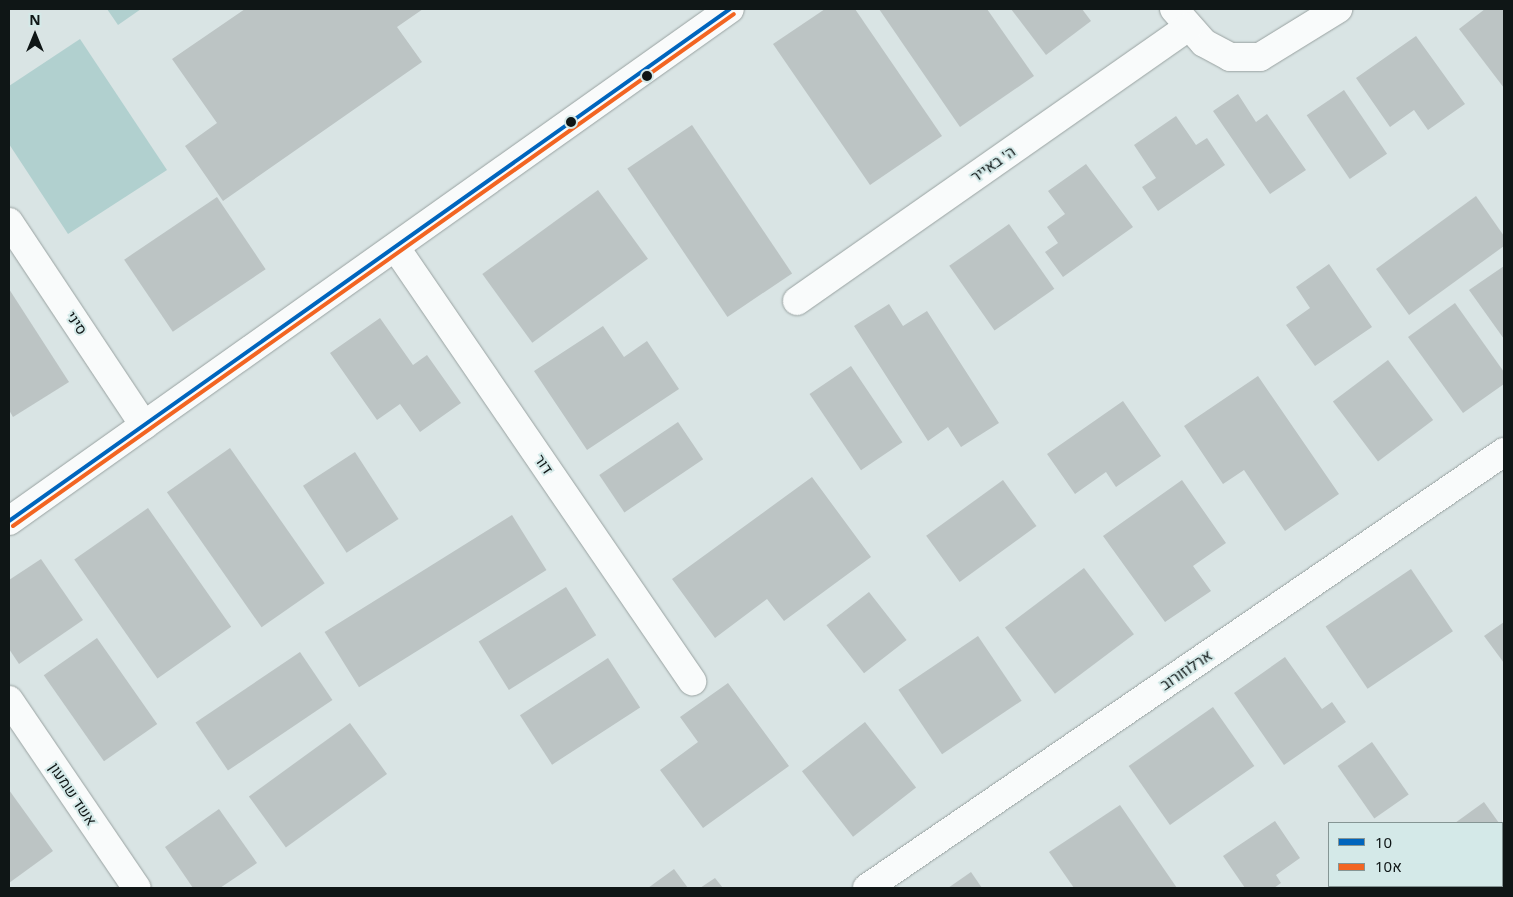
<!DOCTYPE html>
<html>
<head>
<meta charset="utf-8">
<style>
	body { margin:0 }
	#map { position:relative; width:1513px; height:897px; overflow:hidden; background:#d9e4e4; font-family:"Noto Sans",Heebo,sans-serif }
	div>[style] { position:absolute }
	.green>* { inset:0; background:#b1d0cf }
	.building>* { inset:0; background:#bcc4c4; transform-origin:0 0 }
	.roads { filter:drop-shadow(0 0 1px #99a2a1) drop-shadow(0 0 1px #99a2a1) }
	.minor>* { height:28px; margin:-14px; padding:0 14px; transform-origin:14px; border-radius:14px; background:#f9fbfb }
	.bus-1>* { height:4px; margin:-2px; padding:0 2px; transform-origin:2px; border-radius:2px; background:#0065bd }
	.bus-2>* { height:4px; margin:-2px; padding:0 2px; transform-origin:2px; border-radius:2px; background:#f26522 }
	.dots>* { width:14px; height:14px; translate:-50% -50%; box-sizing:border-box; border:2px solid #d4e9e8; border-radius:50% }
	span { translate:-50% -50%; white-space:nowrap; text-align:center; line-height:1.15; -webkit-text-stroke:4px #d4e9e8; paint-order:stroke }
	.street-label { font-size:15px; color:#0f1616 }
	.frame { position:absolute; inset:0; border:10px solid #0f1616; pointer-events:none }
	.legend { position:absolute; left:1328px; top:822px; width:175px; height:65px; box-sizing:border-box; background:#d4e9e8; border:1px solid #859594; margin:0; padding:6px 9px; list-style:none; font-size:15px; color:#0f1616 }
	.legend li { display:flex; align-items:center; gap:10px; height:25px }
	.legend b { width:25px; border:1px solid #859594 }
	.north { position:absolute; left:10px; top:10px; width:50px; height:50px; -webkit-text-stroke:4px #d4e9e8; paint-order:stroke; rotate:0deg; font-size:14px; font-weight:700; line-height:20px; text-align:center; color:#0f1616 }
	.north::after { content:''; display:block; margin:auto; width:18px; height:22px; background:#0f1616; clip-path:polygon(50% 0,100% 100%,50% 72%,0 100%) }
</style>
</head>
<body>
<div id="map">
	<div class="green">
		<div style="clip-path:polygon(107px 9px,141px 9px,118px 25px)"></div>
		<div style="clip-path:polygon(80px 39px,167px 170px,68px 234px,9px 144px,9px 86px)"></div>
	</div>
	<div class="building">
		<div style="clip-path:polygon(245px 9px,423px 9px,397px 27px,422px 62px,223px 201px,185px 146px,217px 123px,172px 59px)"></div>
		<div style="clip-path:polygon(825px 9px,855px 9px,942px 136px,870px 185px,773px 44px)"></div>
		<div style="clip-path:polygon(879px 9px,987px 9px,1034px 76px,960px 127px)"></div>
		<div style="clip-path:polygon(1011px 9px,1082px 9px,1091px 21px,1046px 55px)"></div>
		<div style="clip-path:polygon(1485px 9px,1504px 9px,1504px 88px,1459px 29px)"></div>
		<div style="clip-path:polygon(1416px 36px,1465px 104px,1428px 130px,1414px 110px,1390px 127px,1356px 78px)"></div>
		<div style="left:1344px;top:90px;width:77px;height:45px;rotate:56deg"></div>
		<div style="clip-path:polygon(1238px 94px,1256px 122px,1267px 114px,1306px 170px,1270px 194px,1213px 111px)"></div>
		<div style="clip-path:polygon(1176px 116px,1196px 145px,1207px 138px,1225px 165px,1158px 211px,1142px 187px,1156px 178px,1134px 145px)"></div>
		<div style="left:692px;top:125px;width:179px;height:78px;rotate:56deg"></div>
		<div style="clip-path:polygon(1086px 164px,1133px 227px,1063px 277px,1045px 252px,1058px 243px,1047px 227px,1065px 214px,1048px 191px)"></div>
		<div style="left:598px;top:190px;width:85px;height:143px;rotate:54deg"></div>
		<div style="clip-path:polygon(1476px 196px,1504px 236px,1504px 246px,1409px 315px,1376px 269px)"></div>
		<div style="left:217px;top:197px;width:87px;height:112px;rotate:56deg"></div>
		<div style="left:1009px;top:224px;width:79px;height:73px;rotate:55deg"></div>
		<div style="clip-path:polygon(1329px 264px,1372px 327px,1315px 366px,1286px 325px,1310px 308px,1296px 287px)"></div>
		<div style="clip-path:polygon(1504px 266px,1504px 339px,1469px 290px)"></div>
		<div style="clip-path:polygon(9px 289px,69px 382px,13px 417px,9px 410px)"></div>
		<div style="clip-path:polygon(1455px 303px,1504px 372px,1504px 384px,1463px 413px,1408px 337px)"></div>
		<div style="clip-path:polygon(889px 304px,903px 326px,927px 311px,999px 423px,961px 447px,948px 427px,928px 441px,854px 326px)"></div>
		<div style="clip-path:polygon(380px 318px,413px 365px,427px 355px,461px 403px,420px 432px,400px 404px,377px 420px,330px 353px)"></div>
		<div style="clip-path:polygon(603px 326px,624px 357px,647px 341px,679px 389px,587px 450px,534px 371px)"></div>
		<div style="left:1388px;top:360px;width:75px;height:69px;rotate:53deg"></div>
		<div style="left:851px;top:366px;width:92px;height:50px;rotate:56deg"></div>
		<div style="clip-path:polygon(1258px 376px,1339px 494px,1285px 531px,1244px 470px,1223px 484px,1184px 426px)"></div>
		<div style="clip-path:polygon(1123px 401px,1161px 456px,1116px 487px,1106px 472px,1075px 494px,1047px 454px)"></div>
		<div style="left:678px;top:422px;width:45px;height:95px;rotate:56deg"></div>
		<div style="left:230px;top:448px;width:165px;height:77px;rotate:55deg"></div>
		<div style="left:355px;top:452px;width:80px;height:62px;rotate:57deg"></div>
		<div style="clip-path:polygon(812px 477px,871px 557px,784px 621px,767px 599px,715px 638px,672px 579px)"></div>
		<div style="left:1003px;top:480px;width:57px;height:95px;rotate:54deg"></div>
		<div style="clip-path:polygon(1182px 480px,1226px 543px,1193px 566px,1211px 591px,1165px 622px,1103px 536px)"></div>
		<div style="left:148px;top:508px;width:145px;height:90px;rotate:55deg"></div>
		<div style="left:512px;top:515px;width:65px;height:221px;rotate:58deg"></div>
		<div style="clip-path:polygon(41px 559px,83px 620px,19px 664px,9px 649px,9px 580px)"></div>
		<div style="left:1084px;top:568px;width:83px;height:99px;rotate:53deg"></div>
		<div style="left:1411px;top:569px;width:75px;height:103px;rotate:56deg"></div>
		<div style="left:566px;top:587px;width:57px;height:103px;rotate:58deg"></div>
		<div style="left:869px;top:592px;width:61px;height:54px;rotate:52deg"></div>
		<div style="clip-path:polygon(1504px 622px,1504px 663px,1484px 636px)"></div>
		<div style="left:978px;top:636px;width:78px;height:96px;rotate:56deg"></div>
		<div style="left:97px;top:638px;width:105px;height:65px;rotate:55deg"></div>
		<div style="left:300px;top:652px;width:58px;height:126px;rotate:56deg"></div>
		<div style="clip-path:polygon(1285px 657px,1322px 709px,1332px 702px,1346px 722px,1284px 765px,1234px 693px)"></div>
		<div style="left:608px;top:658px;width:59px;height:105px;rotate:57deg"></div>
		<div style="clip-path:polygon(728px 683px,789px 766px,703px 828px,660px 770px,698px 742px,680px 717px)"></div>
		<div style="left:1213px;top:707px;width:72px;height:103px;rotate:55deg"></div>
		<div style="left:865px;top:722px;width:83px;height:80px;rotate:52deg"></div>
		<div style="left:350px;top:723px;width:63px;height:125px;rotate:54deg"></div>
		<div style="left:1372px;top:742px;width:64px;height:42px;rotate:55deg"></div>
		<div style="clip-path:polygon(9px 790px,53px 851px,9px 883px)"></div>
		<div style="clip-path:polygon(1484px 802px,1499px 823px,1455px 823px)"></div>
		<div style="clip-path:polygon(1120px 805px,1177px 888px,1074px 888px,1049px 852px)"></div>
		<div style="clip-path:polygon(219px 809px,257px 863px,220px 888px,193px 888px,165px 847px)"></div>
		<div style="clip-path:polygon(1275px 821px,1300px 858px,1276px 875px,1281px 883px,1274px 888px,1245px 888px,1223px 856px)"></div>
		<div style="clip-path:polygon(1502px 827px,1504px 888px,1480px 888px,1502px 886px)"></div>
		<div style="clip-path:polygon(674px 869px,688px 888px,648px 888px)"></div>
		<div style="clip-path:polygon(971px 872px,982px 888px,948px 888px)"></div>
		<div style="clip-path:polygon(715px 878px,723px 888px,700px 888px)"></div>
		<div style="left:1350px;top:886px;width:43px;height:4px"></div>
	</div>
	<div class="roads">
		<div class="minor">
			<div style="left:1174px;top:9px;width:45px;rotate:48.6deg"></div>
			<div style="left:1204px;top:43px;width:30px;rotate:28deg"></div>
			<div style="left:1230px;top:57px;width:30px"></div>
			<div style="left:1260px;top:57px;width:92px;rotate:-31.6deg"></div>
			<div style="left:9px;top:222px;width:244px;rotate:56.4deg"></div>
			<div style="left:396px;top:248px;width:525px;rotate:55.64deg"></div>
			<div style="left:797px;top:301px;width:478px;rotate:-35deg"></div>
			<div style="left:9px;top:521px;width:884px;rotate:-35.38deg"></div>
			<div style="left:9px;top:700px;width:227px;rotate:55.8deg"></div>
			<div style="left:867px;top:888px;width:772px;rotate:-34.39deg"></div>
		</div>
	</div>
	<div class="bus-1">
		<div style="left:9px;top:521px;width:884px;rotate:-35.38deg"></div>
	</div>
	<div class="bus-2">
		<div style="left:13px;top:526px;width:884px;rotate:-35.38deg"></div>
	</div>
	<div class="dots">
		<div style="left:647px;top:76px;background:#0f1616"></div>
		<div style="left:571px;top:122px;background:#0f1616"></div>
	</div>
	<div class="street-label">
		<span style="left:993px;top:164px;rotate:-35deg">ה' באייר</span>
		<span style="left:77px;top:323px;rotate:56deg">סיני</span>
		<span style="left:544px;top:464px;rotate:56deg">דור</span>
		<span style="left:1186px;top:670px;rotate:-34deg">ארלוזורוב</span>
		<span style="left:73px;top:794px;rotate:56deg">אשד שמעון</span>
	</div>
	<div class="frame"></div>
	<ul class="legend">
	<li><b style="height:6px;background:#0065bd"></b>10</li>
	<li><b style="height:6px;background:#f26522"></b>10א</li>
	</ul>
	<div class="north">N</div>
</div>
</body>
</html>
